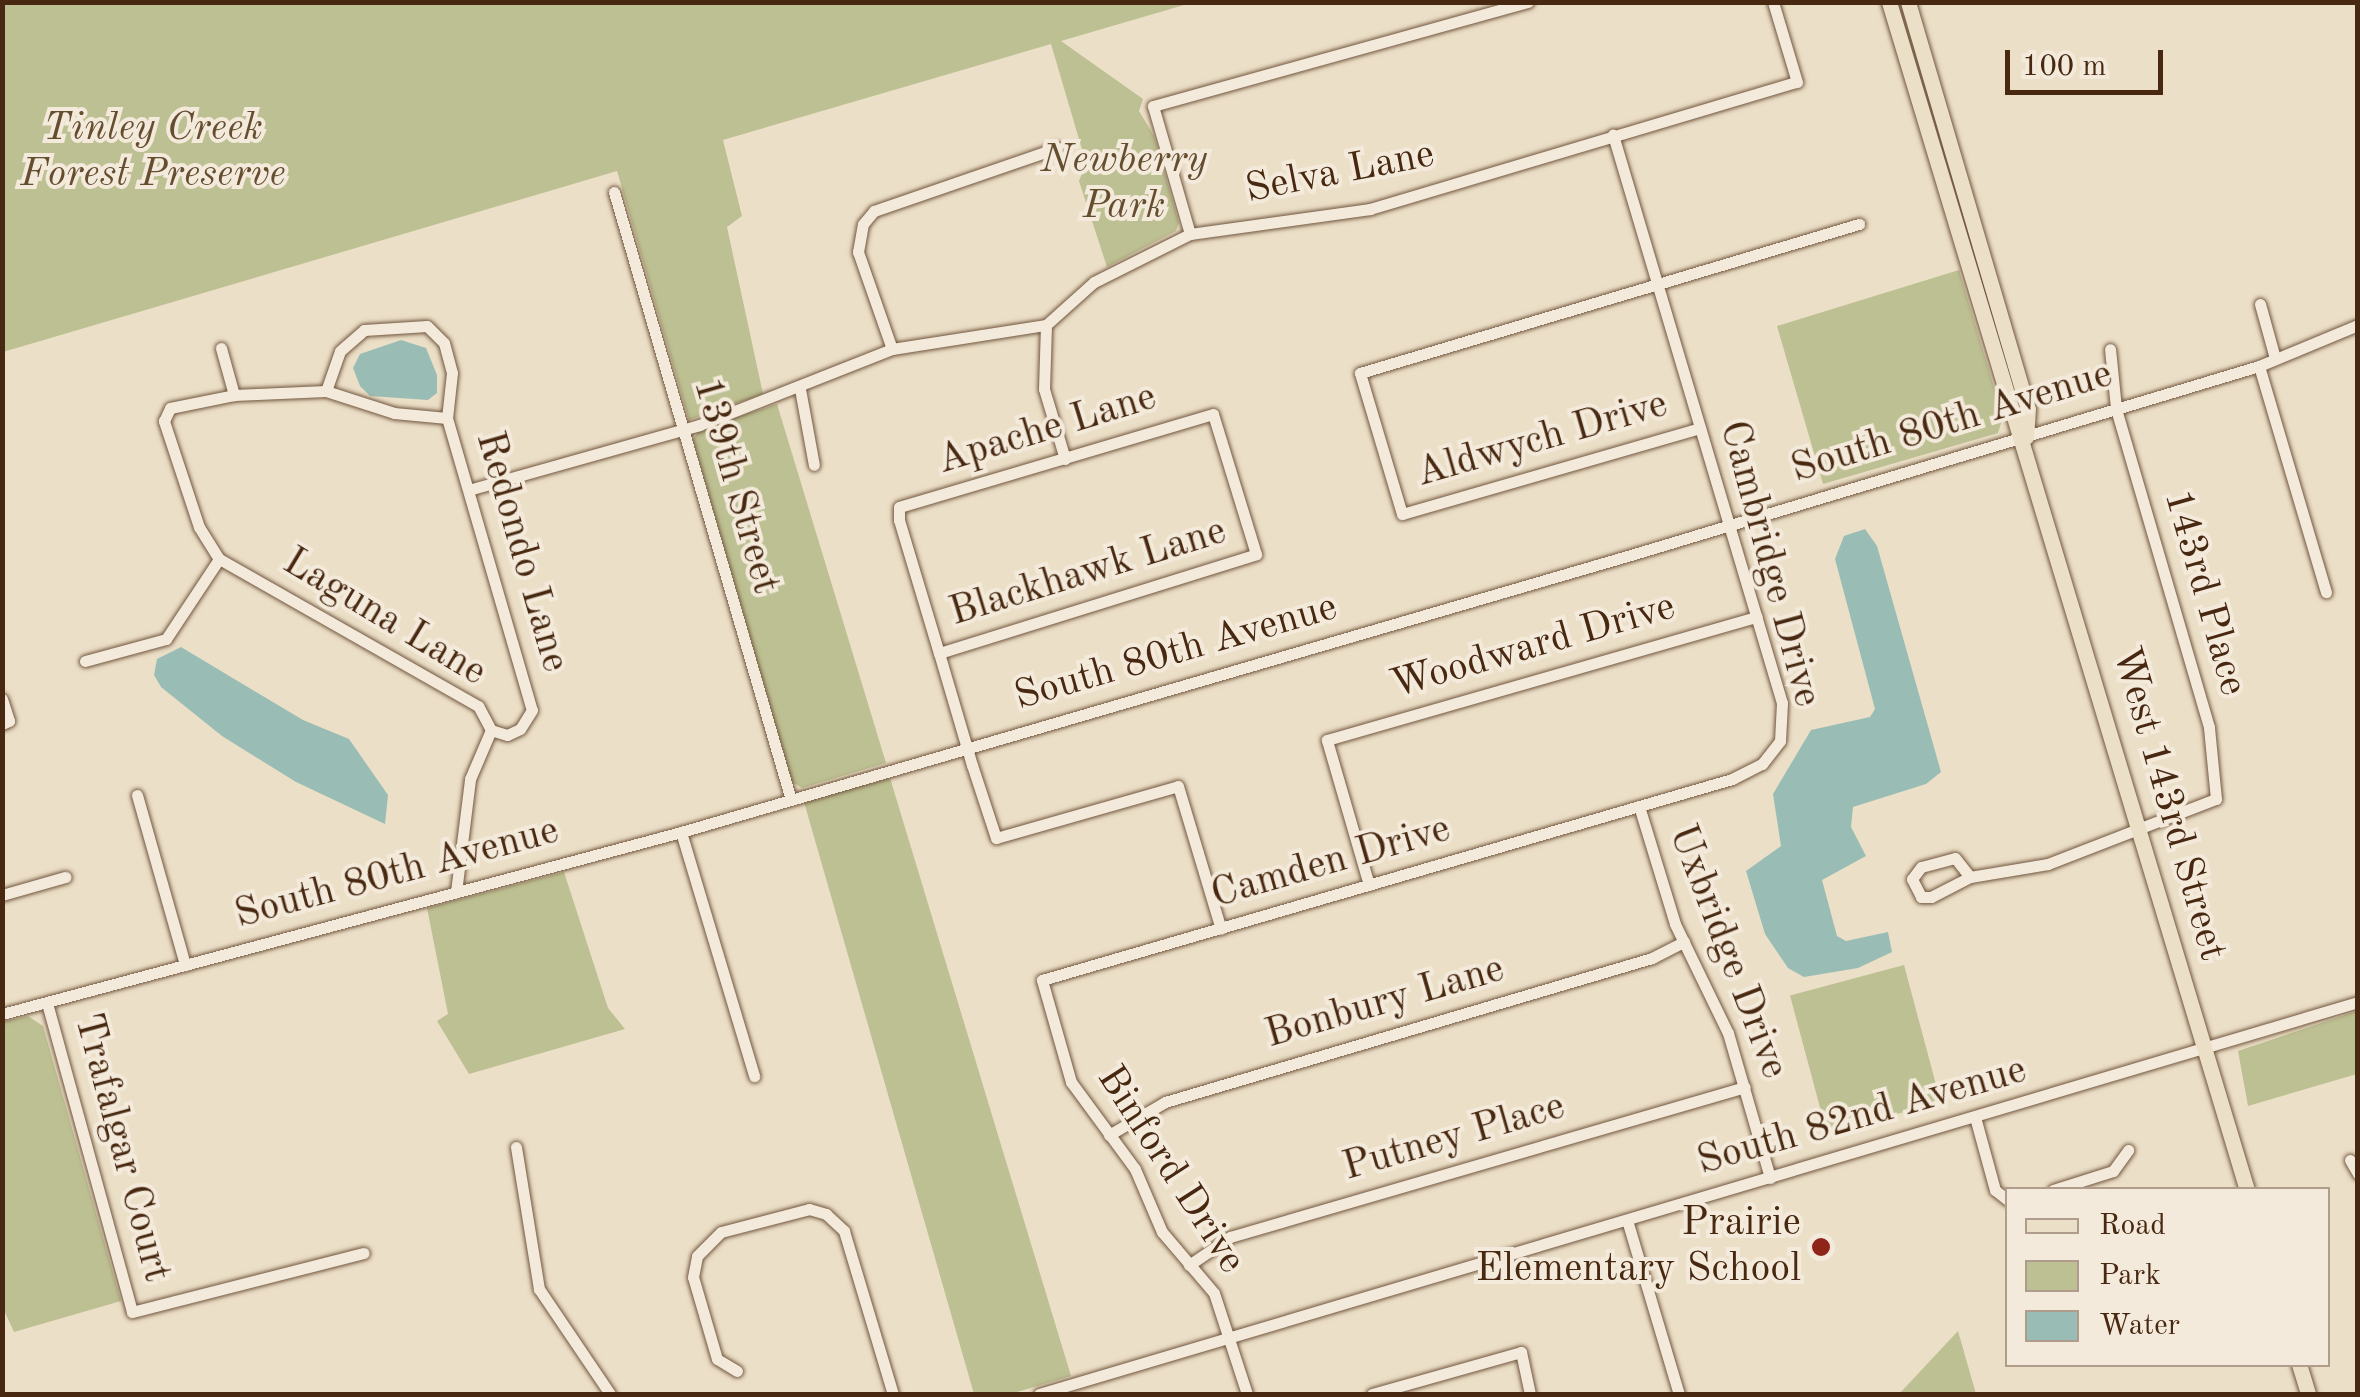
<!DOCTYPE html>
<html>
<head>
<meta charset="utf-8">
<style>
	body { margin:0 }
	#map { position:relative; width:2360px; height:1397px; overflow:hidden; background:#ecdfc7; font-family:"Old Standard TT",serif }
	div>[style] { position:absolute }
	.green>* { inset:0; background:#bdc092; transform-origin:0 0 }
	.water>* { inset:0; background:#99bdb4 }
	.roads { filter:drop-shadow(0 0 2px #71563e) drop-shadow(0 0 2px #71563e) }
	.minor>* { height:11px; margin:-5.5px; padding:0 5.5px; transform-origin:5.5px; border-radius:5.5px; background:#f3eadb }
	.major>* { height:15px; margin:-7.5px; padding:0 7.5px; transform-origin:7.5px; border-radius:7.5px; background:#ecdfc7 }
	.dots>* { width:28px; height:28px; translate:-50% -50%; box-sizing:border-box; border:5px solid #f3eadb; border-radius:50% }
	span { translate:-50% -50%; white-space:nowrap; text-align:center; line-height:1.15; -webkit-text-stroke:8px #f3eadb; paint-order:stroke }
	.park-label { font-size:40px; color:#654e30; font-style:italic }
	.street-label { font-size:40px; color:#482810 }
	.poi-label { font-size:40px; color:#482810 }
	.right { translate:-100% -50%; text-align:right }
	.frame { position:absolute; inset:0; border:5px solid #482810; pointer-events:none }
	.legend { position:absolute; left:2005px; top:1187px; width:325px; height:180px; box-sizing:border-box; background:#f3eadb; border:2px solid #af9c8a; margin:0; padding:12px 18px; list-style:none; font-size:30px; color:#482810 }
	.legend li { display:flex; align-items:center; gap:20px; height:50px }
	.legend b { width:50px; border:2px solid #af9c8a }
	.scale { position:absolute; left:2005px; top:50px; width:158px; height:45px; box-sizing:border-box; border:5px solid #482810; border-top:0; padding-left:12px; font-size:30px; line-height:35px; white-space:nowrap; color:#482810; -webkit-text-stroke:8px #f3eadb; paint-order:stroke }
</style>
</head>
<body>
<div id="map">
	<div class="green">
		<div style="clip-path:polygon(2px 3px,1191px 3px,1061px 41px,1143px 99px,1139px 111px,1154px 136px,1179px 223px,1176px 231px,1107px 267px,1079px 181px,1086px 163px,1051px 44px,723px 140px,742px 216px,727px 227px,763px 394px,689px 420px,617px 171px,3px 352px)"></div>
		<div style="clip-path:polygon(1959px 270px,2003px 417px,1998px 433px,1823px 484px,1777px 326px)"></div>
		<div style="clip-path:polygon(777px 404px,886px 763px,802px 788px,792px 782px,693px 440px,699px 430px)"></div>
		<div style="clip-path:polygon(890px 778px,1071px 1376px,1010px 1394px,974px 1394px,804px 802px)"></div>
		<div style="clip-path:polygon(564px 872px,608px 1008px,625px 1029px,469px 1074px,437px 1021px,448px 1014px,427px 908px)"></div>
		<div style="left:1904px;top:965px;width:142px;height:118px;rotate:75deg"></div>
		<div style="clip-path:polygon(2357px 1011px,2357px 1074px,2248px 1106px,2238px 1051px)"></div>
		<div style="clip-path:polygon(28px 1016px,43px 1026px,121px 1301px,14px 1332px,2px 1306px,2px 1022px)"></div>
		<div style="clip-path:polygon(1958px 1331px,1976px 1394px,1899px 1394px)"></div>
	</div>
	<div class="water">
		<div style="clip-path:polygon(401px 340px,426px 348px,437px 375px,437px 393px,428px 400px,370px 396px,360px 386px,353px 368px,360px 354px)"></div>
		<div style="clip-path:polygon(1865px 529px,1877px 546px,1941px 772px,1926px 784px,1853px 807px,1851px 827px,1866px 856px,1822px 880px,1837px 936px,1846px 941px,1888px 932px,1892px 952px,1858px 968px,1804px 977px,1788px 968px,1765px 934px,1746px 871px,1781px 846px,1773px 794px,1811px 730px,1870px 717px,1875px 709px,1835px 559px,1844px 536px)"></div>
		<div style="clip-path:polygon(181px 647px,303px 720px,349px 739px,388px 795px,385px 824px,296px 782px,222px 736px,161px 687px,154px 675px,157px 659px)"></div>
	</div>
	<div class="roads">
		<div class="minor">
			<div style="left:614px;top:192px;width:633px;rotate:73.77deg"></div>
			<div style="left:1190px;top:234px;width:133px;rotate:-106.1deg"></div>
			<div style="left:1153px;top:106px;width:389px;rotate:-15.5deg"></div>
			<div style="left:2260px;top:304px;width:56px;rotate:74.5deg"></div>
			<div style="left:1046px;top:325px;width:64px;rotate:91.8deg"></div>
			<div style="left:1044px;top:389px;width:73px;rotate:73.3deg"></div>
			<div style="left:221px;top:348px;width:49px;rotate:74.5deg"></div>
			<div style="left:892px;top:349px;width:103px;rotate:-109.3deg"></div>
			<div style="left:858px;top:252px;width:28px;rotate:-80deg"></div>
			<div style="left:863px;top:224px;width:17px;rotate:-50deg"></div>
			<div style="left:874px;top:211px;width:194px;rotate:-19deg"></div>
			<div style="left:2259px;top:366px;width:236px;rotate:73.5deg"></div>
			<div style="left:800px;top:389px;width:77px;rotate:79.6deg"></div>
			<div style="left:326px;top:391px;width:71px;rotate:17.9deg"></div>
			<div style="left:394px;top:413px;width:53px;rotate:5.4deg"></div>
			<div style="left:1700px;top:428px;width:310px;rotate:163.9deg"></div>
			<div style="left:1402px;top:514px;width:147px;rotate:-106.6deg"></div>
			<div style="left:1360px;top:373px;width:521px;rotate:-16.63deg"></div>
			<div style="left:472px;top:489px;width:236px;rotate:-15.7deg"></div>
			<div style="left:699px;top:425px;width:207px;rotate:-21.5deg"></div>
			<div style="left:892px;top:349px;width:156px;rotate:-8.9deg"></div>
			<div style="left:1046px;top:325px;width:64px;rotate:-41.9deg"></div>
			<div style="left:1094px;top:282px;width:107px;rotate:-26.6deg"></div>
			<div style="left:1190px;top:234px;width:182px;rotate:-7.9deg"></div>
			<div style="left:1370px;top:209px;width:445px;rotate:-16.6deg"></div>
			<div style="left:1797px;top:82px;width:84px;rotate:-106.7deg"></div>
			<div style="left:939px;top:653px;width:332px;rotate:-17.3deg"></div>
			<div style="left:1256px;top:554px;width:146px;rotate:-107.1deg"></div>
			<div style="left:1213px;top:414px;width:327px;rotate:163.5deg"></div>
			<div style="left:899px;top:507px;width:13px;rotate:90deg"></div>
			<div style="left:899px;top:520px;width:139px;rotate:73.3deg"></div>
			<div style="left:939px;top:653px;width:99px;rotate:73.6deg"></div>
			<div style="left:967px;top:748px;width:18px;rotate:74deg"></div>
			<div style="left:972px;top:765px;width:77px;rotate:71.8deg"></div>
			<div style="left:996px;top:838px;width:189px;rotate:-15.9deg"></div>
			<div style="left:1178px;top:786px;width:149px;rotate:73.3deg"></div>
			<div style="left:85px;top:661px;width:84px;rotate:-15.2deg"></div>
			<div style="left:166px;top:639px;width:96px;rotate:-56.5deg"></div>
			<div style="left:2px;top:699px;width:23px;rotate:72deg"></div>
			<div style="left:9px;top:721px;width:8px;rotate:157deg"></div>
			<div style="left:137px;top:795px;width:177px;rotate:74.2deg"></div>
			<div style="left:1639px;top:806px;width:123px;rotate:73deg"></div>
			<div style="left:1675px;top:924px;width:121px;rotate:64.1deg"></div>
			<div style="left:1728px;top:1033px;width:151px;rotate:73.8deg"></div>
			<div style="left:681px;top:832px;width:255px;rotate:73.3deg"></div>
			<div style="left:1970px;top:877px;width:24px;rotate:-128deg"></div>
			<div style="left:1955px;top:858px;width:35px;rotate:165deg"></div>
			<div style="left:1921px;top:867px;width:15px;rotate:127deg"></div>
			<div style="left:1912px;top:879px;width:20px;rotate:63deg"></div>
			<div style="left:1921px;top:897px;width:10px"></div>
			<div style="left:1931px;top:897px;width:44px;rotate:-27.1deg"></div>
			<div style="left:1970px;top:877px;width:79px;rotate:-9.5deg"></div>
			<div style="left:2048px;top:864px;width:180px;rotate:-21.2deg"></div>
			<div style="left:2216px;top:799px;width:72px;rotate:-95.6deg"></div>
			<div style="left:2209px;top:727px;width:332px;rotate:-106.3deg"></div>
			<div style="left:2116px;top:408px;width:59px;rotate:-95.8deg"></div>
			<div style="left:1369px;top:885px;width:151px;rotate:-106.2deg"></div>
			<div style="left:1327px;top:740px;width:447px;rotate:-16deg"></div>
			<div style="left:456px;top:892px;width:114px;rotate:-82.9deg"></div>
			<div style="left:470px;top:779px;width:53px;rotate:-66.8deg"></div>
			<div style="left:491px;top:730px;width:27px;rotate:-118deg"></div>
			<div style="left:478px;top:706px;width:298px;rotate:-150.4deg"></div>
			<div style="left:219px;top:559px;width:38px;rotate:-122deg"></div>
			<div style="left:199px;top:527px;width:112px;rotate:-108.3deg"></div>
			<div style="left:164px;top:421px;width:14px;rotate:-65deg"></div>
			<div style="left:170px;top:408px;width:65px;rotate:-11.5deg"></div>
			<div style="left:234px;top:395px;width:92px;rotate:-2.5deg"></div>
			<div style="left:326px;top:391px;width:42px;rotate:-70.7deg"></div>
			<div style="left:340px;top:351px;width:32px;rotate:-41deg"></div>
			<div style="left:364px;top:330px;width:63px;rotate:-3.6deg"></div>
			<div style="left:427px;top:326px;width:24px;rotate:45deg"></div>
			<div style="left:444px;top:343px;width:31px;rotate:75deg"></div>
			<div style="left:452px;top:373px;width:45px;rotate:96.3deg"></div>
			<div style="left:447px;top:418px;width:304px;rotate:73.8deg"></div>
			<div style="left:532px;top:710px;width:22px;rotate:122deg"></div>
			<div style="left:520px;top:729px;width:14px;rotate:155deg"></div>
			<div style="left:507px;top:735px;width:17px;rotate:-163deg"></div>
			<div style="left:2px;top:895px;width:66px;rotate:-15.9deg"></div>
			<div style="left:47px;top:1003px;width:320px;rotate:74.6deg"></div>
			<div style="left:132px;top:1312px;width:239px;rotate:-14.3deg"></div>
			<div style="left:2px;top:1014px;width:703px;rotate:-15deg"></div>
			<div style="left:681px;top:832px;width:993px;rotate:-16.26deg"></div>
			<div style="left:1634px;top:554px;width:653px;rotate:-16.74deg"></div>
			<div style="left:2259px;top:366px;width:107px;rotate:-22.5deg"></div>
			<div style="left:1975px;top:1117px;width:76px;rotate:74.7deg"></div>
			<div style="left:1995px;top:1190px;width:16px;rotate:38deg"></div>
			<div style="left:1109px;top:1135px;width:65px;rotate:-30.5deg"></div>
			<div style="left:1165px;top:1102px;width:508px;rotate:-16.47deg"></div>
			<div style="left:1652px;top:958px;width:36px;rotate:-27deg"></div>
			<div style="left:516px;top:1147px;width:144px;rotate:80.8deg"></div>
			<div style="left:539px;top:1289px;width:127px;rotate:55.9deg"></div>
			<div style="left:2350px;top:1160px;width:16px;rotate:60deg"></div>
			<div style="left:2053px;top:1190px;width:63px;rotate:-17.6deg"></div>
			<div style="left:2113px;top:1171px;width:26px;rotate:-54deg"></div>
			<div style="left:1627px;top:1220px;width:182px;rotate:73.4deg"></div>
			<div style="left:1189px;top:1265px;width:50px;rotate:-34.3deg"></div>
			<div style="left:1230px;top:1237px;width:536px;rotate:-16.24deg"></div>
			<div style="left:737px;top:1371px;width:23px;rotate:-149deg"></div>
			<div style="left:717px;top:1359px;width:85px;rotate:-106.3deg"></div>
			<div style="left:693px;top:1277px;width:21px;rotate:-79deg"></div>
			<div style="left:697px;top:1256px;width:34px;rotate:-45deg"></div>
			<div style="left:721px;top:1232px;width:91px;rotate:-14.6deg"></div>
			<div style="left:809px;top:1209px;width:18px;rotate:16deg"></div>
			<div style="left:826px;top:1214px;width:25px;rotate:43deg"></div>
			<div style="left:844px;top:1231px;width:170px;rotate:73.3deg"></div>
			<div style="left:1039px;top:1394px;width:1376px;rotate:-16.55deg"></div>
			<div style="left:1247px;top:1394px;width:106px;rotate:-108.1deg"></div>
			<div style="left:1214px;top:1293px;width:80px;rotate:-130.4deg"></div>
			<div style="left:1162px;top:1232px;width:69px;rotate:-113.2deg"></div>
			<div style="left:1135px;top:1169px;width:108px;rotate:-126.3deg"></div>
			<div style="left:1071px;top:1082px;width:106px;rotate:-105.9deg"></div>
			<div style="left:1042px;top:980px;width:719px;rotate:-16.24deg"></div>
			<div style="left:1732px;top:779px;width:34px;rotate:-27deg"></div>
			<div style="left:1762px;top:764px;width:29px;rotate:-52deg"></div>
			<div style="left:1780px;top:741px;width:38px;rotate:-87deg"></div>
			<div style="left:1782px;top:703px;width:593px;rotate:-106.57deg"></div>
			<div style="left:1372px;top:1394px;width:155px;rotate:-15.7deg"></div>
			<div style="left:1521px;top:1352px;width:43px;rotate:77.9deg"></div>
		</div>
		<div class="major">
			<div style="left:1889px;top:2px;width:1241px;rotate:73.23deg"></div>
			<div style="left:1908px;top:2px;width:424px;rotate:73.6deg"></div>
			<div style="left:2028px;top:409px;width:28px;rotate:94deg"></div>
			<div style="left:2299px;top:1364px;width:31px;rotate:73deg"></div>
		</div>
	</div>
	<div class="dots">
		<div style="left:1821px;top:1247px;background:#8f2418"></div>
	</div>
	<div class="park-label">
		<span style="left:153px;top:152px">Tinley Creek<br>Forest Preserve</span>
		<span style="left:1124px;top:184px">Newberry<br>Park</span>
	</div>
	<div class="street-label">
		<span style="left:1340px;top:173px;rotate:-11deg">Selva Lane</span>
		<span style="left:1952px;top:423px;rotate:-17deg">South 80th Avenue</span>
		<span style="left:1047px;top:430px;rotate:-17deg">Apache Lane</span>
		<span style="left:1542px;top:440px;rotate:-16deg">Aldwych Drive</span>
		<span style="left:735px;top:486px;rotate:74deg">139th Street</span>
		<span style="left:521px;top:552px;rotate:74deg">Redondo Lane</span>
		<span style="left:1769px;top:564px;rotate:75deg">Cambridge Drive</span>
		<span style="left:1088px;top:573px;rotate:-17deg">Blackhawk Lane</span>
		<span style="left:2204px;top:593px;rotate:74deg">143rd Place</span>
		<span style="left:384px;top:618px;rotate:31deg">Laguna Lane</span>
		<span style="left:1533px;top:647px;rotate:-16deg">Woodward Drive</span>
		<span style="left:1176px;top:653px;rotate:-16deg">South 80th Avenue</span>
		<span style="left:2168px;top:804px;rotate:74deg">West 143rd Street</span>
		<span style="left:1331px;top:863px;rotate:-16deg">Camden Drive</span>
		<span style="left:397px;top:874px;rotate:-15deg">South 80th Avenue</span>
		<span style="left:1727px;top:952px;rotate:69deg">Uxbridge Drive</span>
		<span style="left:1385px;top:1003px;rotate:-16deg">Bonbury Lane</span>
		<span style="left:1862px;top:1117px;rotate:-16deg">South 82nd Avenue</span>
		<span style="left:1454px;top:1138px;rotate:-16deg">Putney Place</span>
		<span style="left:121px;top:1148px;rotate:75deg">Trafalgar Court</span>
		<span style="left:1170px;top:1170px;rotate:57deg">Binford Drive</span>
	</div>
	<div class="poi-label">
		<span class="right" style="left:1801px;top:1247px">Prairie<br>Elementary School</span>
	</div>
	<div class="frame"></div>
	<ul class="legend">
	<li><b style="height:12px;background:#ecdfc7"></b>Road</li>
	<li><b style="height:28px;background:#bdc092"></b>Park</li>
	<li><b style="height:28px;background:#99bdb4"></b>Water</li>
	</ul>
	<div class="scale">100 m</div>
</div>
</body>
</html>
